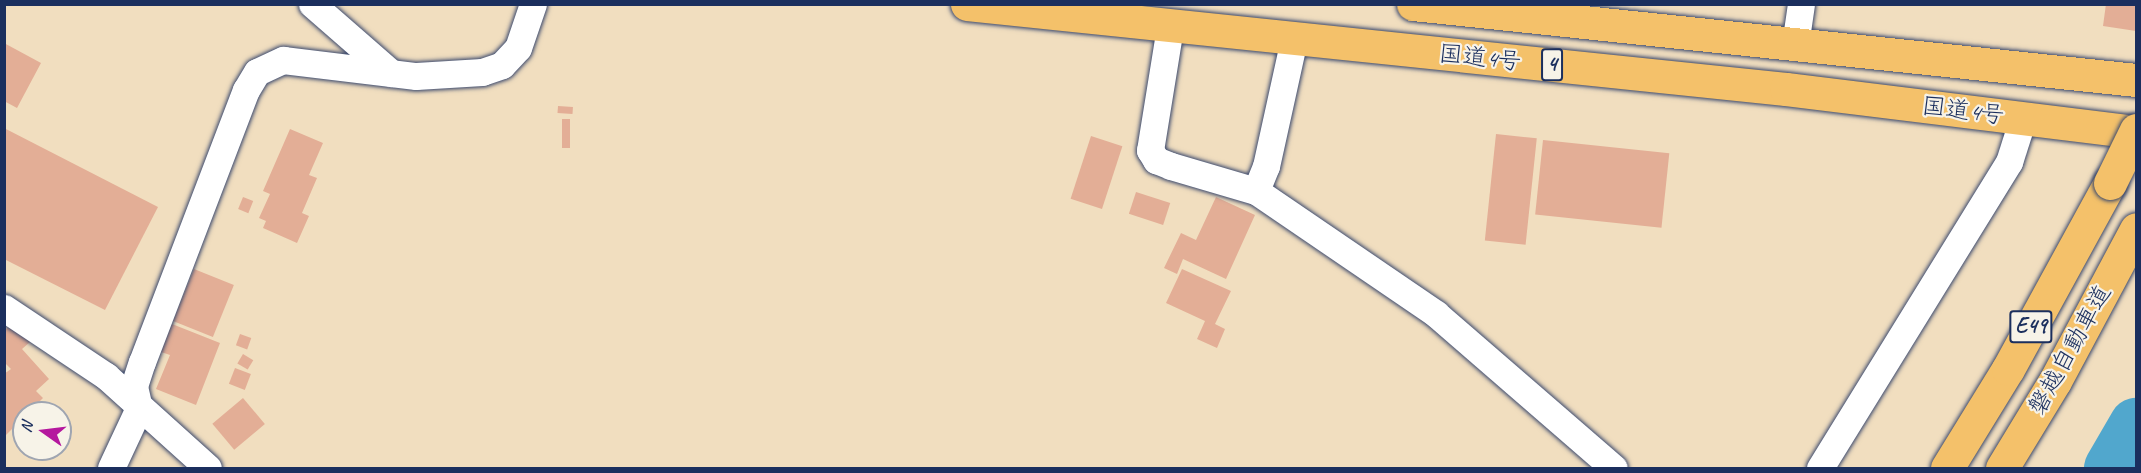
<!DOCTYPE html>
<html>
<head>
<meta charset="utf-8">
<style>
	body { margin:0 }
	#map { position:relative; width:2141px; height:473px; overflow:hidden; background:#f1debf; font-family:Caveat,"Klee One",sans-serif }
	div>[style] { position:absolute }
	.river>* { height:54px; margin:-27px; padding:0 27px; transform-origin:27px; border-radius:27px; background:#51a7cd }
	.building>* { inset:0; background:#e3ae96; transform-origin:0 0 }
	.roads { filter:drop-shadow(0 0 2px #3b496d) drop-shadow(0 0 2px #3b496d) }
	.street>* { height:27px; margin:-13.5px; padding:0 13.5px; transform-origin:13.5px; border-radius:13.5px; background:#fff }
	.highway>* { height:33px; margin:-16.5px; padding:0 16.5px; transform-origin:16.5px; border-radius:16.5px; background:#f4c16a }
	.bridges { filter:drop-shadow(0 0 2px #3b496d) drop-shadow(0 0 2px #3b496d) }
	.highway-bridge>* { height:33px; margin:-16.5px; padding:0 16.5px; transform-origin:16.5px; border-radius:16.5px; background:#f4c16a }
	span { translate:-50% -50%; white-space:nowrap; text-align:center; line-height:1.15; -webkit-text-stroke:4.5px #f7f3e8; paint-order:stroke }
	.shield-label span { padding:2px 4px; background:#f7f3e8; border:2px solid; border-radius:4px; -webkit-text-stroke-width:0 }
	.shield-label { font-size:22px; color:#1b2f5e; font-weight:700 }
	.street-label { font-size:24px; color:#1b2f5e }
	.frame { position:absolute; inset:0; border:6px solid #1b2f5e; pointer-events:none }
	.north { position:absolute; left:12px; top:401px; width:60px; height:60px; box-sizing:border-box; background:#f7f3e8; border:2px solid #9fa5b1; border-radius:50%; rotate:284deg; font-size:16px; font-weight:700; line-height:24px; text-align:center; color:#1b2f5e }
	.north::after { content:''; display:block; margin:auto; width:21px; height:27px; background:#b5179e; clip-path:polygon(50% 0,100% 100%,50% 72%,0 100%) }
</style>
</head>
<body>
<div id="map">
	<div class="river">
		<div style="left:2111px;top:468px;width:50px;rotate:-59.8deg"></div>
	</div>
	<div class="building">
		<div style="clip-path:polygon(2106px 4px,2136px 4px,2136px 31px,2103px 26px)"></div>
		<div style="clip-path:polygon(4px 43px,41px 63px,17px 108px,4px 101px)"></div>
		<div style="left:558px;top:106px;width:15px;height:7px;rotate:4deg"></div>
		<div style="left:562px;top:119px;width:8px;height:29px"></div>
		<div style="clip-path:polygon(4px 128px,158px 207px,105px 310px,4px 259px)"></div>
		<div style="clip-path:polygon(290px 129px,323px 143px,309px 175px,317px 178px,302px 213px,309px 216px,297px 243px,263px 228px,266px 221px,259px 218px,270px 194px,263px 191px)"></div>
		<div style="left:1496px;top:134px;width:41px;height:107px;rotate:6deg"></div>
		<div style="left:1091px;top:136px;width:33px;height:66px;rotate:18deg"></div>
		<div style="left:1543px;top:140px;width:127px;height:75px;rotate:6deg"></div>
		<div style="left:1136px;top:192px;width:36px;height:23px;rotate:18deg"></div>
		<div style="left:243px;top:197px;width:11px;height:13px;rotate:22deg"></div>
		<div style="clip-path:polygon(1216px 197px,1255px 215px,1226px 279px,1183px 259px,1177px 274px,1164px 268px,1181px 233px,1196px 240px)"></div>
		<div style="left:194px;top:269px;width:43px;height:56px;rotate:22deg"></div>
		<div style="clip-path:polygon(1182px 269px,1231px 291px,1215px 324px,1225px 329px,1217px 348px,1197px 339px,1205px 321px,1166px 303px)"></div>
		<div style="clip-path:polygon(13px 323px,30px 342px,22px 349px,49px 379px,36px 391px,43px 398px,4px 437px,4px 374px,11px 369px,4px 362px,4px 331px)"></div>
		<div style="clip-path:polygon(172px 324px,220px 343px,196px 405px,156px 389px,170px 355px,161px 352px)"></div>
		<div style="left:240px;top:334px;width:12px;height:12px;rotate:20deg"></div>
		<div style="left:243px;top:354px;width:12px;height:11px;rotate:31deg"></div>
		<div style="left:235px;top:368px;width:17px;height:17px;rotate:21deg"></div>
		<div style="left:243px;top:398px;width:34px;height:40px;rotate:50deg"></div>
	</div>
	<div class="roads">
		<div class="street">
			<div style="left:312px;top:4px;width:105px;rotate:41.1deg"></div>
			<div style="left:1170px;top:27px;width:125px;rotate:99.2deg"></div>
			<div style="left:1150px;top:150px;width:12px;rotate:59deg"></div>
			<div style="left:1156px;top:160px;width:16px;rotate:22deg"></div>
			<div style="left:1171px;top:166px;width:89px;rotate:16.4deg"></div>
			<div style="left:1294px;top:39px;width:130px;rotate:102.4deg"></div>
			<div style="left:1266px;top:166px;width:27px;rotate:112deg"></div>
			<div style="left:1256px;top:191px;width:218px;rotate:34.3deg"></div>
			<div style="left:1436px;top:314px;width:235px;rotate:40.9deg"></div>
			<div style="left:1795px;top:45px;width:41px;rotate:-81.7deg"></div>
			<div style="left:4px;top:308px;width:123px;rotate:33.7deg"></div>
			<div style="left:106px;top:376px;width:137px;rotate:42deg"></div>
			<div style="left:111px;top:468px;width:66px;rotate:-65deg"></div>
			<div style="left:139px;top:408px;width:23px;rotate:-103deg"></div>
			<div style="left:134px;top:386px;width:25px;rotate:-72deg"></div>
			<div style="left:142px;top:362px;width:291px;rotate:-69.1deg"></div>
			<div style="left:246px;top:90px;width:21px;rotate:-59deg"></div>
			<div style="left:257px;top:72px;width:29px;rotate:-25deg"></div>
			<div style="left:283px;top:60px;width:134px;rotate:6.9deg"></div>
			<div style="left:416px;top:76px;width:66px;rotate:-3.5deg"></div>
			<div style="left:482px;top:72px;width:21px;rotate:-19deg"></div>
			<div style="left:502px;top:65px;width:23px;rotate:-47deg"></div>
			<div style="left:518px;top:48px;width:46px;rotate:-71.2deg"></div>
			<div style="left:1820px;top:468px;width:360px;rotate:-58.3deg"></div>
			<div style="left:2009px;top:162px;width:46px;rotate:-72.3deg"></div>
		</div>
		<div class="highway">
			<div style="left:967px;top:4px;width:823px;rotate:5.93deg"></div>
			<div style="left:1786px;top:89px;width:353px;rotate:7deg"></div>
			<div style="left:1413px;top:4px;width:727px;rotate:6deg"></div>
			<div style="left:1947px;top:468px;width:116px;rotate:-58.4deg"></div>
			<div style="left:2008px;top:369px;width:212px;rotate:-61.3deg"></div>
			<div style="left:2002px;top:468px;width:102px;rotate:-58.7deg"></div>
			<div style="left:2055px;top:381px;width:172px;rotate:-61.9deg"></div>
		</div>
	</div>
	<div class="bridges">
		<div class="highway-bridge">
			<div style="left:2110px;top:183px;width:59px;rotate:-63.9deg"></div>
		</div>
	</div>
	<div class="shield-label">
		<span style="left:1552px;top:65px">4</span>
		<span style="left:2031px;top:327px">E49</span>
	</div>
	<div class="street-label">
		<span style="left:1480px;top:58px;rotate:6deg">国道4号</span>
		<span style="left:1963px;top:111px;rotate:7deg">国道4号</span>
		<span style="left:2070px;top:350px;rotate:-61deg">磐越自動車道</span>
	</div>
	<div class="frame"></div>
	<div class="north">N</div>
</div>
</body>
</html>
